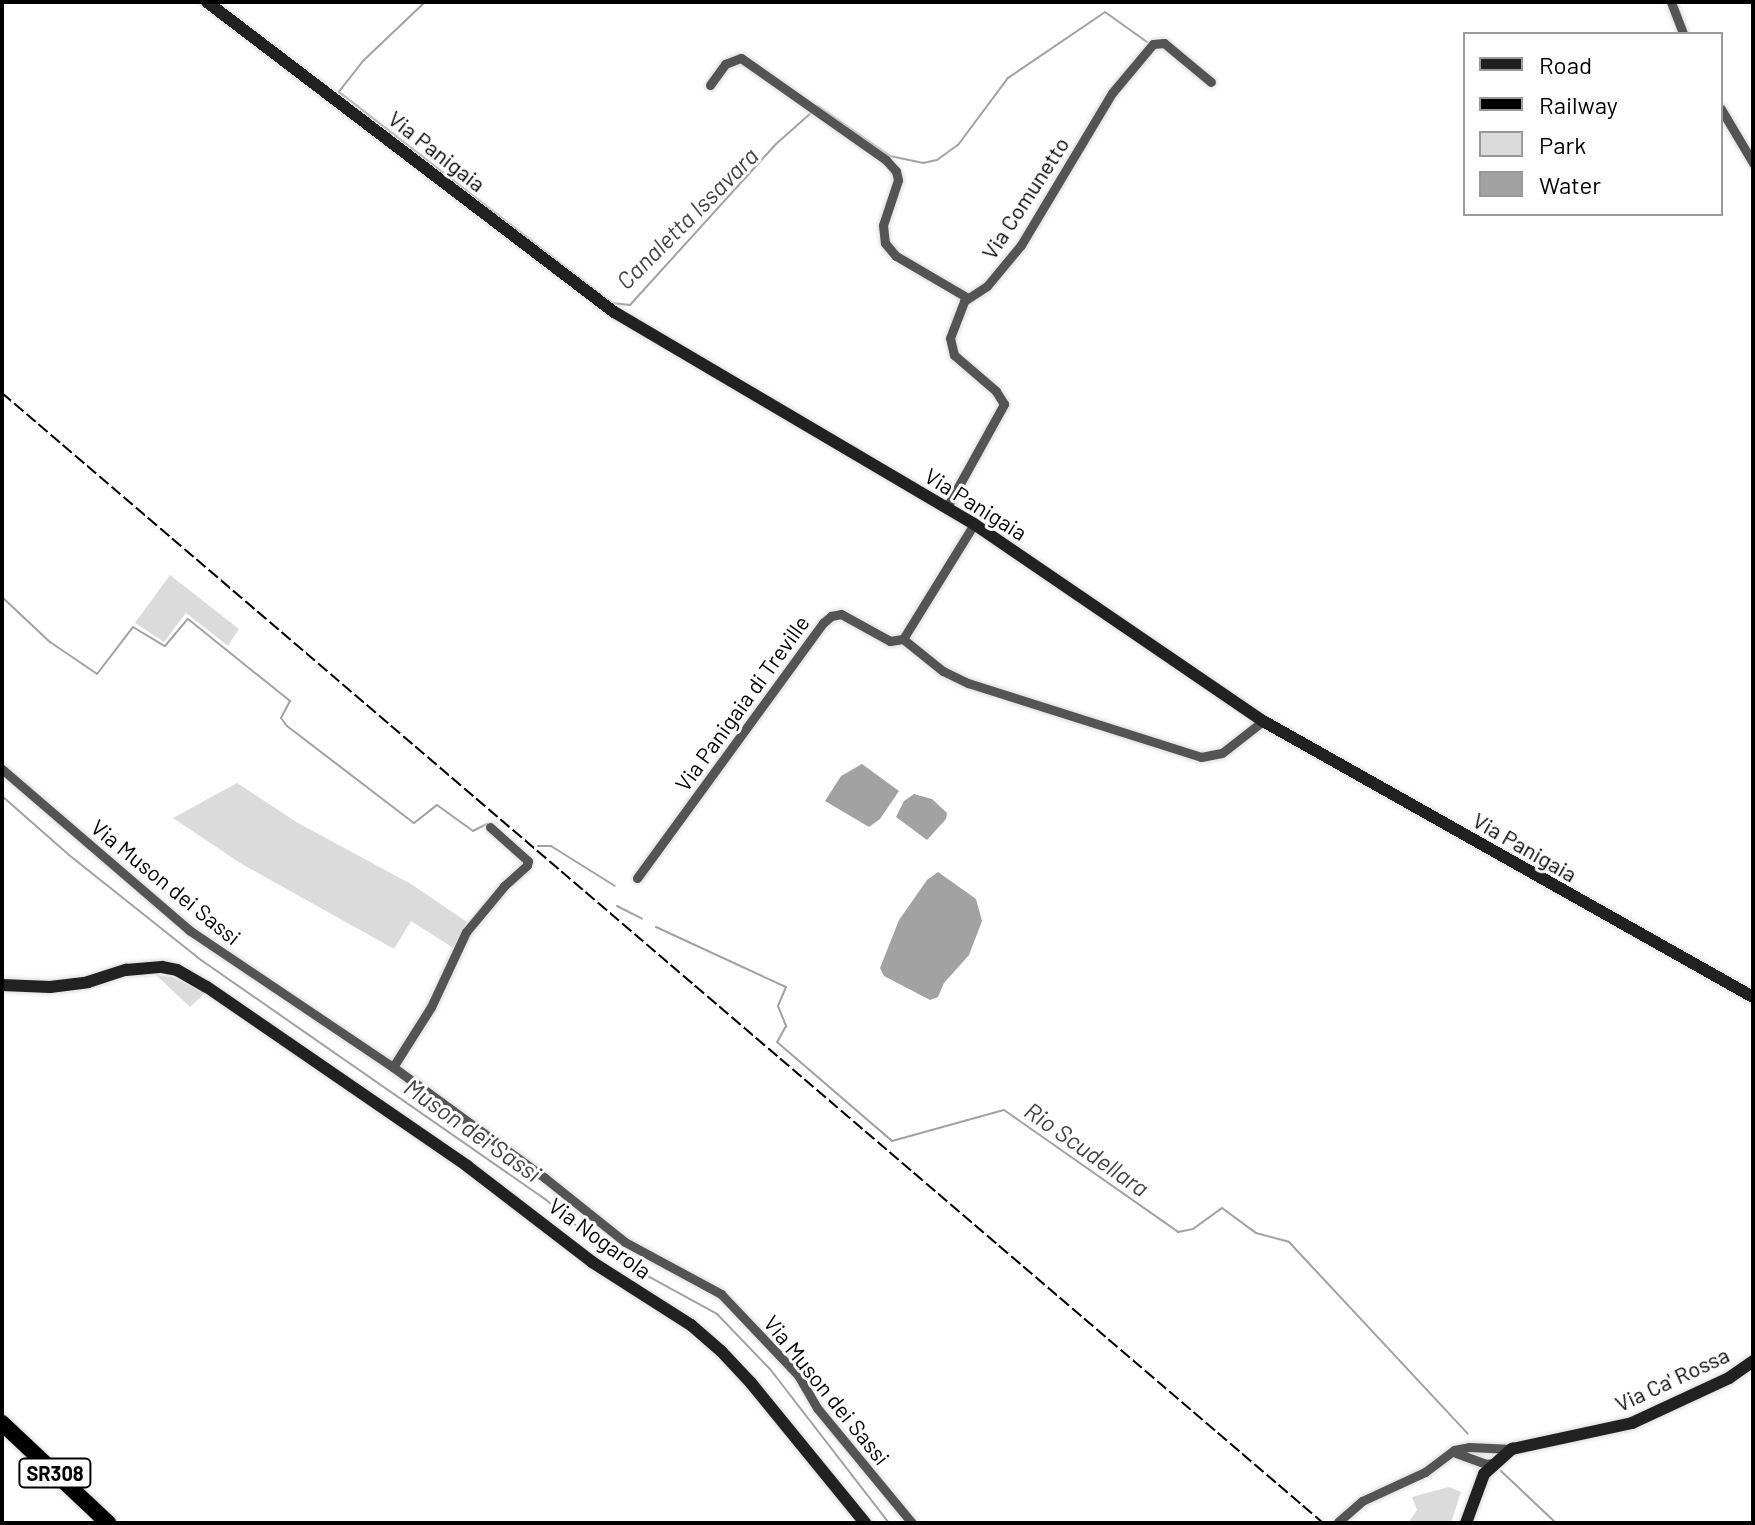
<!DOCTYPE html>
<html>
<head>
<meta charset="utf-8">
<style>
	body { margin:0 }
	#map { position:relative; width:1755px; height:1525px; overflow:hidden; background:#fff; font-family:Barlow,sans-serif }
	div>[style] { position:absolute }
	.green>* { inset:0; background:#dbdbdb }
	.water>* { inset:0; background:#a2a2a2 }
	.stream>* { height:2px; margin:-1px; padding:0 1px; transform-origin:1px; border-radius:1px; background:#a2a2a2 }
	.roads { filter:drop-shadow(0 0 2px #dbdbdb) drop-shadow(0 0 2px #dbdbdb) }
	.street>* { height:9px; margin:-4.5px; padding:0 4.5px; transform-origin:4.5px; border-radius:4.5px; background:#545454 }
	.secondary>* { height:12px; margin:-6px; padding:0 6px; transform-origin:6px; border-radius:6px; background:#212121 }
	.highway>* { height:16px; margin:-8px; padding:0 8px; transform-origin:8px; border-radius:8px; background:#000 }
	.rail>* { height:2px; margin-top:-1px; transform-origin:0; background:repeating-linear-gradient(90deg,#000 0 12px,transparent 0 16px) }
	span { translate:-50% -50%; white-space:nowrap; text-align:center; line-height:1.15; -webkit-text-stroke:6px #fff; paint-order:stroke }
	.shield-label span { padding:2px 6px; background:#fff; border:2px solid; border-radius:6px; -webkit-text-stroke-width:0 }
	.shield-label { font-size:20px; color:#000; font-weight:700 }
	.street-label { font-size:22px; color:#000 }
	.water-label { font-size:24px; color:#434343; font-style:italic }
	.frame { position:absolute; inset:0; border:4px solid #000; pointer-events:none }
	.legend { position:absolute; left:1463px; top:32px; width:260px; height:184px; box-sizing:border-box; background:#fff; border:2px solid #999; margin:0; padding:10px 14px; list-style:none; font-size:24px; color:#000 }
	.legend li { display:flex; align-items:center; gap:16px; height:40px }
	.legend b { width:40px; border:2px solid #999 }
</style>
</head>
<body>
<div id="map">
	<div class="green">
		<div style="clip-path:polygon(170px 575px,239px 629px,228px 646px,186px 613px,164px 642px,135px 623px)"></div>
		<div style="clip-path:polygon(237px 783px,298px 823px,411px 884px,467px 922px,455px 949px,411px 921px,394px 949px,240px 863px,173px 818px)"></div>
		<div style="clip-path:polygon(156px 975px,172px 977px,205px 993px,190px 1007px)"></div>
		<div style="clip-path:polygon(1449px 1487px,1461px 1492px,1451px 1523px,1408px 1523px,1417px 1510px,1412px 1497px)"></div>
	</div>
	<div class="water">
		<div style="clip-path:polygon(862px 764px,899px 791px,880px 819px,869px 827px,825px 801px,841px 776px)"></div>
		<div style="clip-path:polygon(914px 794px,932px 799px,947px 813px,946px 819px,927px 840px,896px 817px,904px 801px)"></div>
		<div style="clip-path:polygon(938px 872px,976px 899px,982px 921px,969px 955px,944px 983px,938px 997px,930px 1000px,884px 976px,880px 968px,899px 920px,927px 880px)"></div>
	</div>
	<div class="stream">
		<div style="left:425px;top:2px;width:86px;rotate:136.4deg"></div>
		<div style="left:363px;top:61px;width:39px;rotate:128deg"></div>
		<div style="left:339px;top:92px;width:345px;rotate:37.7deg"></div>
		<div style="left:612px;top:303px;width:18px;rotate:6deg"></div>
		<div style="left:630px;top:305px;width:217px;rotate:-47.8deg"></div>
		<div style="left:776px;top:144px;width:47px;rotate:-41.5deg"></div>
		<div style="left:818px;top:106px;width:88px;rotate:34.8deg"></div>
		<div style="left:890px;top:156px;width:34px;rotate:12deg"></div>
		<div style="left:923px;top:163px;width:14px;rotate:-12deg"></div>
		<div style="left:937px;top:160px;width:26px;rotate:-36deg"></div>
		<div style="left:958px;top:145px;width:84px;rotate:-53.3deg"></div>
		<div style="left:1008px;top:78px;width:117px;rotate:-34.2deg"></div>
		<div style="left:1105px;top:12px;width:52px;rotate:35.5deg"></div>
		<div style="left:2px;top:597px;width:66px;rotate:43.2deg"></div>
		<div style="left:50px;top:642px;width:57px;rotate:34.2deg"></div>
		<div style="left:97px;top:674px;width:59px;rotate:-52.5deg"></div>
		<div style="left:133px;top:627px;width:37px;rotate:31deg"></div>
		<div style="left:165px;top:646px;width:35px;rotate:-50deg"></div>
		<div style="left:188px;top:619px;width:131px;rotate:38.8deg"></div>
		<div style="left:290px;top:701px;width:19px;rotate:118deg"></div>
		<div style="left:281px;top:718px;width:10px;rotate:53deg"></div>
		<div style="left:287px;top:726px;width:160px;rotate:37.4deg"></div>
		<div style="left:414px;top:823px;width:29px;rotate:-38deg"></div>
		<div style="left:437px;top:805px;width:44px;rotate:35.8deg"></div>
		<div style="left:473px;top:831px;width:16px;rotate:-27deg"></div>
		<div style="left:2px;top:796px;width:89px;rotate:41.4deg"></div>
		<div style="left:69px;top:855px;width:169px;rotate:38.5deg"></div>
		<div style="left:201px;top:960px;width:419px;rotate:34.8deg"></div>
		<div style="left:545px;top:1199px;width:89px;rotate:40.5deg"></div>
		<div style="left:613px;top:1257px;width:119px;rotate:28.7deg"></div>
		<div style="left:717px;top:1314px;width:76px;rotate:46.1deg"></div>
		<div style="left:770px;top:1369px;width:195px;rotate:52.3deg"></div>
		<div style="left:538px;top:846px;width:13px"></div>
		<div style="left:551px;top:846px;width:75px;rotate:32deg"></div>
		<div style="left:617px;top:906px;width:28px;rotate:27deg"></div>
		<div style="left:656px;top:927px;width:143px;rotate:24.8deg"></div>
		<div style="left:786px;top:987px;width:21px;rotate:113deg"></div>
		<div style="left:778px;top:1006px;width:22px;rotate:68deg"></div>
		<div style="left:786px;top:1026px;width:18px;rotate:119deg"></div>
		<div style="left:777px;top:1042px;width:152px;rotate:40.7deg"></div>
		<div style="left:892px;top:1141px;width:116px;rotate:-15.5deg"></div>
		<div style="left:1004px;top:1110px;width:213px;rotate:35deg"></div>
		<div style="left:1178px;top:1232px;width:15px;rotate:-11deg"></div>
		<div style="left:1193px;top:1229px;width:36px;rotate:-36deg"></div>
		<div style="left:1222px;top:1208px;width:42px;rotate:36.3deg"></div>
		<div style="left:1256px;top:1233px;width:34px;rotate:15deg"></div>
		<div style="left:1289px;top:1242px;width:262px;rotate:47deg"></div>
		<div style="left:1501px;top:1471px;width:76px;rotate:43.4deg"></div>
	</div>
	<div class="roads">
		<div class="street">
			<div style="left:1671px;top:2px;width:34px;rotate:69deg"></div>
			<div style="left:710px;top:85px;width:26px;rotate:-54deg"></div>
			<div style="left:725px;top:64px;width:17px;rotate:-21deg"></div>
			<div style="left:741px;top:58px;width:177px;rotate:35.1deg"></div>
			<div style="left:886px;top:160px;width:15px;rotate:48deg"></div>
			<div style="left:896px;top:171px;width:9px;rotate:77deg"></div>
			<div style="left:898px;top:180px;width:47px;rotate:108.4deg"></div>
			<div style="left:883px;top:225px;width:18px;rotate:84deg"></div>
			<div style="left:885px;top:243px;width:17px;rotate:50deg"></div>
			<div style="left:896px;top:256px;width:83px;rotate:30.3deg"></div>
			<div style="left:1721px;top:109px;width:63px;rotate:59.3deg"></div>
			<div style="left:947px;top:507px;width:118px;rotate:-61deg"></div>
			<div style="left:1004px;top:404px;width:15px;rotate:-122deg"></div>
			<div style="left:996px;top:391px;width:55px;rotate:-139.4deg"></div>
			<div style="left:954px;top:355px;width:17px;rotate:-103deg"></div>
			<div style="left:950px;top:338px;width:40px;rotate:-69deg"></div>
			<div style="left:964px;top:301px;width:27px;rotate:-33deg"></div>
			<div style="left:987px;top:286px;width:53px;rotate:-50.3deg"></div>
			<div style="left:1021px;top:245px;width:177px;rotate:-59.1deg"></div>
			<div style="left:1112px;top:93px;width:64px;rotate:-50.1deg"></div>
			<div style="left:1153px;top:44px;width:11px;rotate:-5deg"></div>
			<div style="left:1164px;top:43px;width:61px;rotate:39.7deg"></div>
			<div style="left:903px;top:639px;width:51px;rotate:38.7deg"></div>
			<div style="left:943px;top:671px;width:28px;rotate:26deg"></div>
			<div style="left:968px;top:683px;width:244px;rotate:17.6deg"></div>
			<div style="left:1201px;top:757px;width:21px;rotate:-11deg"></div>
			<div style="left:1222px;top:753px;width:52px;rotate:-38deg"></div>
			<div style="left:2px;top:769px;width:247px;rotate:40.7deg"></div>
			<div style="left:189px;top:930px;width:246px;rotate:33.9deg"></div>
			<div style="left:393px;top:1067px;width:188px;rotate:36.1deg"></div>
			<div style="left:545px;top:1178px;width:102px;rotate:38.7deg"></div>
			<div style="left:625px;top:1242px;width:109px;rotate:28.4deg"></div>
			<div style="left:721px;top:1294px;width:112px;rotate:46.5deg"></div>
			<div style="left:798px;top:1375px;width:39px;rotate:60deg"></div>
			<div style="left:818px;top:1409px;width:148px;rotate:50.5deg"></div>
			<div style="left:637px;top:878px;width:316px;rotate:-53.9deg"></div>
			<div style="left:823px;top:623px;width:11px;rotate:-41deg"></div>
			<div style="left:831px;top:616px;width:10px;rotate:-11deg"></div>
			<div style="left:841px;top:614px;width:56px;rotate:28.9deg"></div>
			<div style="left:890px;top:641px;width:13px;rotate:-9deg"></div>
			<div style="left:903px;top:639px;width:135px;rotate:-58.3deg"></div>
			<div style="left:393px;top:1067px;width:71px;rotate:-57.7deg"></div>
			<div style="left:431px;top:1007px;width:83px;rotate:-65deg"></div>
			<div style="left:466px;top:932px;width:60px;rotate:-50.4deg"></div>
			<div style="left:504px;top:886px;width:31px;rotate:-42deg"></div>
			<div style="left:527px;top:865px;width:4px;rotate:-76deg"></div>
			<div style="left:528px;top:861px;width:51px;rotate:-138.2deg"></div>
			<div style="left:1456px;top:1453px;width:32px;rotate:20deg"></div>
			<div style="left:1486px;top:1464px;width:7px;rotate:-8deg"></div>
			<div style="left:1338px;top:1522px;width:32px;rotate:-41deg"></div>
			<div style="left:1362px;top:1501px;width:69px;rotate:-24.7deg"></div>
			<div style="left:1425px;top:1472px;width:36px;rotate:-37deg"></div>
			<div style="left:1454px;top:1450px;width:15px;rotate:-11deg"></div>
			<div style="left:1469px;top:1447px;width:43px;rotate:2.7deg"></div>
		</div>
		<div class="secondary">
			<div style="left:207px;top:2px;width:512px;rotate:37.3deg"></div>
			<div style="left:614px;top:312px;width:418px;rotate:30.5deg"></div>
			<div style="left:974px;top:524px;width:350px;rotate:34.3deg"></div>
			<div style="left:1263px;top:721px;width:562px;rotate:29.39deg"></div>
			<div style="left:2px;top:985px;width:48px;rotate:2.4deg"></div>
			<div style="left:50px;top:987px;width:38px;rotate:-7deg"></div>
			<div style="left:88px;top:982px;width:40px;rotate:-18deg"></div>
			<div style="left:126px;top:970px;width:36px;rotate:-5deg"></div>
			<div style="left:162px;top:967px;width:15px;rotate:11deg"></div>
			<div style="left:177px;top:970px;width:34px;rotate:30deg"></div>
			<div style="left:207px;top:987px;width:316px;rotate:34.5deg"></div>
			<div style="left:467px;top:1166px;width:158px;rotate:37.5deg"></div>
			<div style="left:592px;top:1262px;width:117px;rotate:32.5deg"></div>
			<div style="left:691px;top:1325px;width:40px;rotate:41deg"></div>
			<div style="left:721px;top:1351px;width:44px;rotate:46.8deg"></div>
			<div style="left:751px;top:1383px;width:181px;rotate:50.8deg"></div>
			<div style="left:1466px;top:1523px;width:52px;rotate:-69.8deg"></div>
			<div style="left:1484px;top:1474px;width:38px;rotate:-42deg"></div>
			<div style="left:1512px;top:1449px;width:123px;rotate:-12.2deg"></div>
			<div style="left:1632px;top:1423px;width:107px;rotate:-24.9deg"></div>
			<div style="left:1729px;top:1378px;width:29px;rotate:-35deg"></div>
		</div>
		<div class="highway">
			<div style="left:2px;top:1423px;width:146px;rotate:43.3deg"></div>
		</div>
	</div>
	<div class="rail">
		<div style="left:2px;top:393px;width:1738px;rotate:40.54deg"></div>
	</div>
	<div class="shield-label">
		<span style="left:55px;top:1473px">SR308</span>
	</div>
	<div class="street-label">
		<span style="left:437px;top:151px;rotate:38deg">Via Panigaia</span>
		<span style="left:1025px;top:198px;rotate:-57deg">Via Comunetto</span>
		<span style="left:976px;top:504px;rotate:32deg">Via Panigaia</span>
		<span style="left:742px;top:703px;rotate:-54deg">Via Panigaia di Treville</span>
		<span style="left:1525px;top:847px;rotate:30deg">Via Panigaia</span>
		<span style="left:166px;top:882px;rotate:39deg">Via Muson dei Sassi</span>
		<span style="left:600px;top:1238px;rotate:36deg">Via Nogarola</span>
		<span style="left:1672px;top:1379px;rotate:-25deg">Via Ca' Rossa</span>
		<span style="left:827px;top:1390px;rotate:51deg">Via Muson dei Sassi</span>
	</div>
	<div class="water-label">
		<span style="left:687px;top:218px;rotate:-45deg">Canaletta Issavara</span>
		<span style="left:473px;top:1130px;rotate:35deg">Muson dei Sassi</span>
		<span style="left:1087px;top:1149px;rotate:35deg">Rio Scudellara</span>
	</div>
	<div class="frame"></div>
	<ul class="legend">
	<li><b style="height:10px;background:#212121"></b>Road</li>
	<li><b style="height:10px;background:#000"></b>Railway</li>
	<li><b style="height:22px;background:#dbdbdb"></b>Park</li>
	<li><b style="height:22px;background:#a2a2a2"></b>Water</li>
	</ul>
</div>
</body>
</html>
